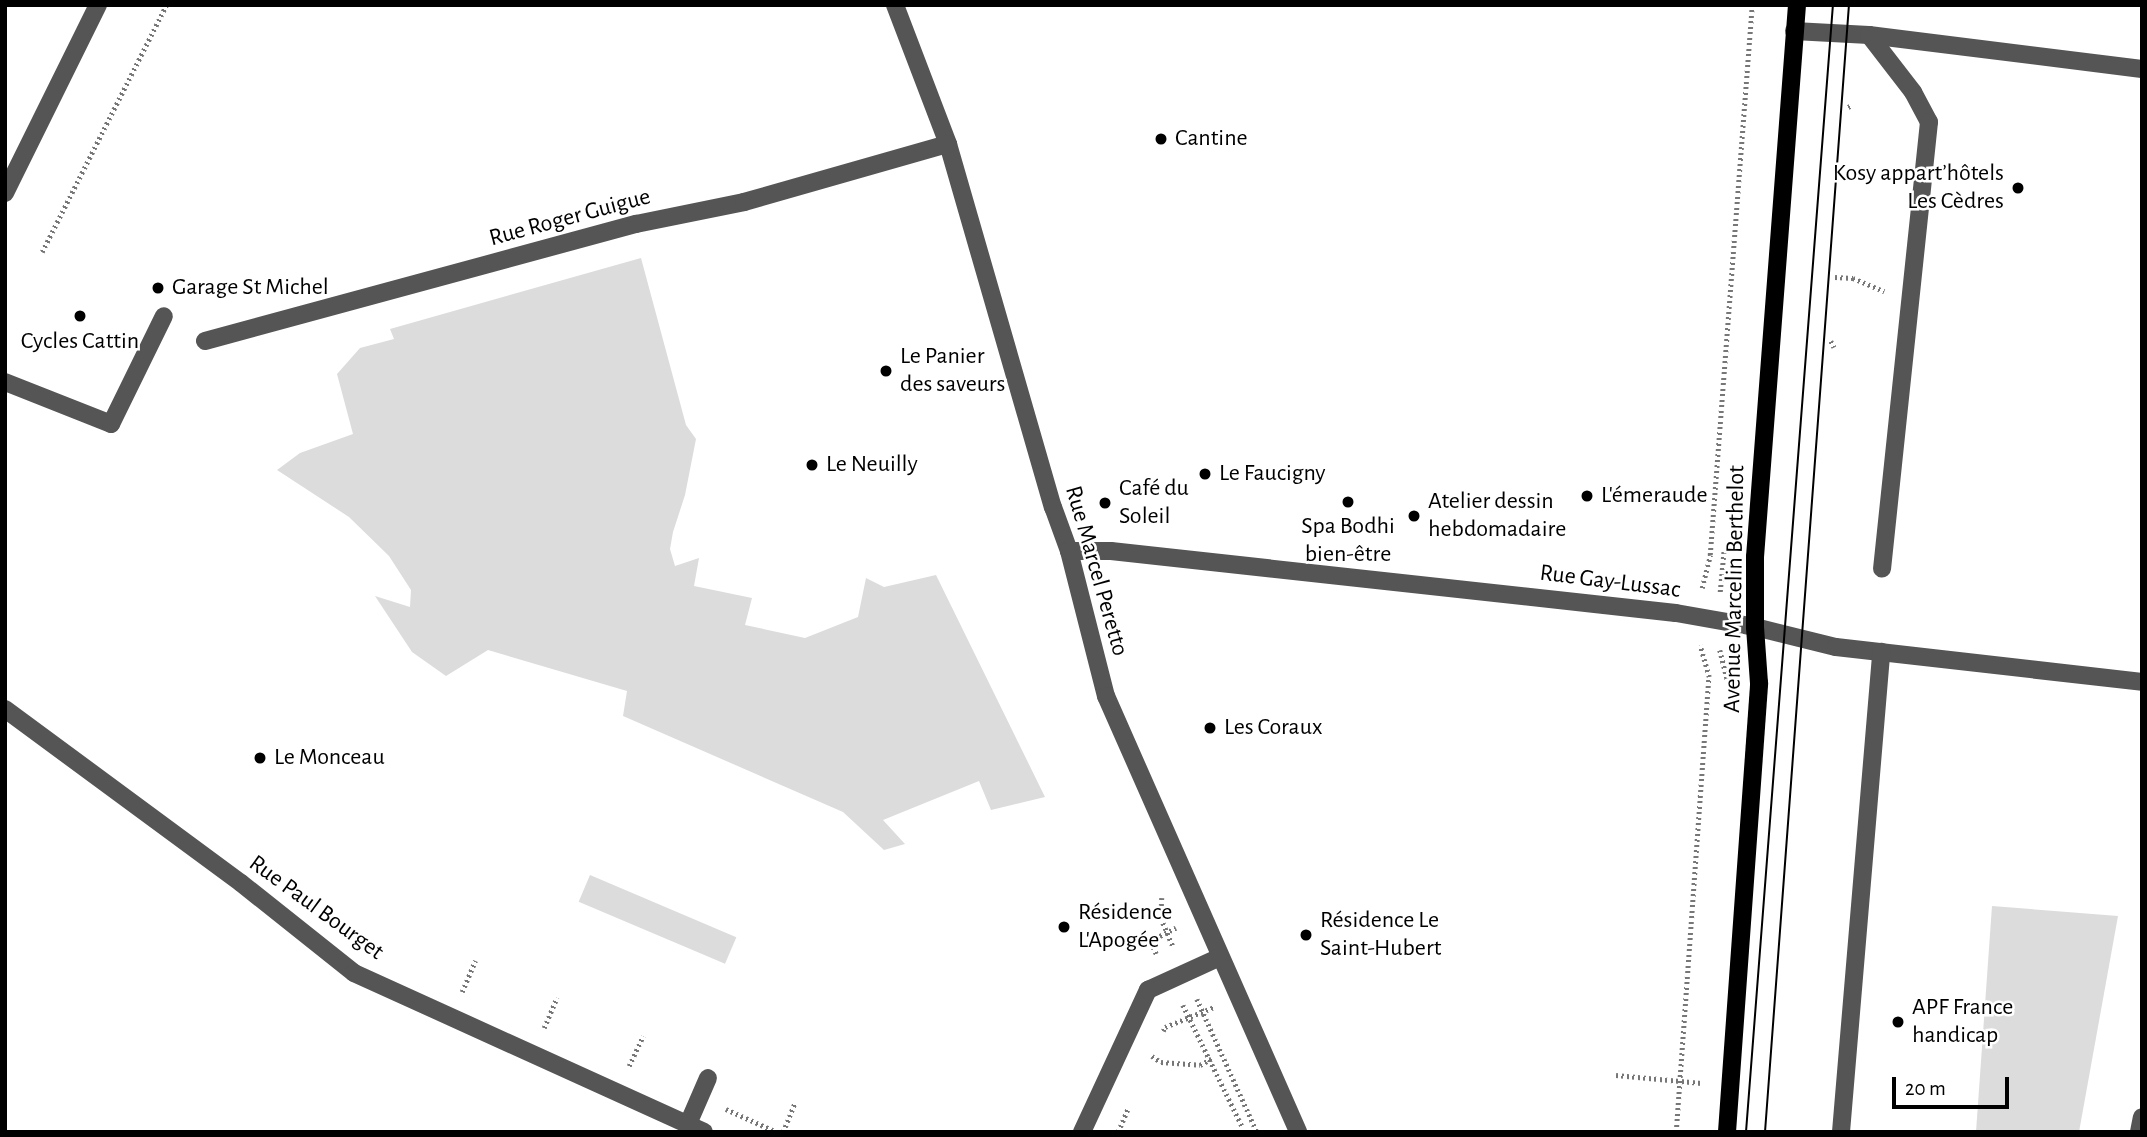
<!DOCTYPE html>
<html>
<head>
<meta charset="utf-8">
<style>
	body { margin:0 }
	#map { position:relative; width:2147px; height:1137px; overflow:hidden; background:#fff; font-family:"Alegreya Sans",sans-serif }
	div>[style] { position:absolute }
	.green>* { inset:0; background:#dcdcdc; transform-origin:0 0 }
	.path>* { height:4.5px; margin-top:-2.25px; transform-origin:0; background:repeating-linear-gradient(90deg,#777 0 2px,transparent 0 5.5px) }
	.minor>* { height:18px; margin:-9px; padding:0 9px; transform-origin:9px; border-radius:9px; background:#555 }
	.major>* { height:18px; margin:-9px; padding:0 9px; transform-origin:9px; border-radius:9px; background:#000 }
	.tram>* { height:2px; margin:-1px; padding:0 1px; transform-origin:1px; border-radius:1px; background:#000 }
	.dots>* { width:19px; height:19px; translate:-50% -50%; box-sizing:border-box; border:4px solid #fff; border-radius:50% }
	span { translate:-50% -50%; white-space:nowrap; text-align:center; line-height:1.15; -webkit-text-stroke:5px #fff; paint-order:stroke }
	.poi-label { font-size:24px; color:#000 }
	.left { translate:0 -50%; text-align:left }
	.right { translate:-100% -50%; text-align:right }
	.street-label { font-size:24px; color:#000 }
	.frame { position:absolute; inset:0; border:7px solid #000; pointer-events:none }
	.scale { position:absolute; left:1892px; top:1077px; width:117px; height:32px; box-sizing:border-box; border:4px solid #000; border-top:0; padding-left:9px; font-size:21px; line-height:24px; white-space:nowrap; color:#000; -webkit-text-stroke:5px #fff; paint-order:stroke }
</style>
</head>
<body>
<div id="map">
	<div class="green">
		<div style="clip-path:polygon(641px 258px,686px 425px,696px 439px,685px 495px,673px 532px,670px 549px,675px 566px,699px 558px,694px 586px,752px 598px,745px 625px,805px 638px,858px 617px,866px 578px,884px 587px,936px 575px,1045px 797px,991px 810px,979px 781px,883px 820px,905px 844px,884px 850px,843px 812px,623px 716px,627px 691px,488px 650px,446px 676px,412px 652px,375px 596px,410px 607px,411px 590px,389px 556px,349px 517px,277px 470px,300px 453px,353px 434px,337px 374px,360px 348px,394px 339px,390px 329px)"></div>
		<div style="left:590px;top:875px;width:159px;height:29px;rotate:23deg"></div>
		<div style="clip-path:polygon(1992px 906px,2118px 916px,2079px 1132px,1976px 1132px)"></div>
	</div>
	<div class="path">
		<div style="left:1848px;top:107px;width:4px;rotate:-27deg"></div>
		<div style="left:42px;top:252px;width:276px;rotate:-63.3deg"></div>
		<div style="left:1835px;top:277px;width:18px;rotate:3deg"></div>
		<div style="left:1853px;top:278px;width:34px;rotate:23deg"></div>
		<div style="left:1831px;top:341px;width:7px;rotate:63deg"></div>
		<div style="left:1702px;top:588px;width:34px;rotate:-76deg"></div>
		<div style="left:1710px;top:555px;width:552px;rotate:-85.63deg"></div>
		<div style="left:1720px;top:592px;width:43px;rotate:-84.7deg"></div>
		<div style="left:1720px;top:650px;width:30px;rotate:76deg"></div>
		<div style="left:1162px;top:898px;width:20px;rotate:93deg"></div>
		<div style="left:1161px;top:918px;width:30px;rotate:67deg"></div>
		<div style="left:1156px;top:954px;width:14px;rotate:-115deg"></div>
		<div style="left:1150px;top:941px;width:29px;rotate:-27deg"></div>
		<div style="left:462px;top:992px;width:34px;rotate:-67deg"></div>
		<div style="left:1197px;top:999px;width:146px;rotate:65.7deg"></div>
		<div style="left:1183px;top:1005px;width:137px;rotate:64deg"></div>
		<div style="left:544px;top:1028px;width:33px;rotate:-67deg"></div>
		<div style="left:1163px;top:1031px;width:4px;rotate:-63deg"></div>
		<div style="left:1165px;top:1027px;width:53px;rotate:-22.2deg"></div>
		<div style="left:1152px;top:1056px;width:11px;rotate:34deg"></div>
		<div style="left:1161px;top:1062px;width:39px;rotate:4deg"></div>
		<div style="left:1200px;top:1065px;width:13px;rotate:-29deg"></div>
		<div style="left:629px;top:1066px;width:33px;rotate:-65deg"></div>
		<div style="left:1616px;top:1075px;width:86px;rotate:5.3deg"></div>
		<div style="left:726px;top:1109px;width:56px;rotate:24.3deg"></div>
		<div style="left:783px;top:1132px;width:31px;rotate:-68deg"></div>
		<div style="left:1118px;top:1132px;width:25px;rotate:-67deg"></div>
		<div style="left:1676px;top:1132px;width:456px;rotate:-85.9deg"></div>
		<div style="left:1709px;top:677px;width:33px;rotate:-106deg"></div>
	</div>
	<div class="minor">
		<div style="left:895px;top:5px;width:149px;rotate:69.1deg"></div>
		<div style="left:948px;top:144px;width:378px;rotate:73.9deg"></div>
		<div style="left:1053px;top:507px;width:47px;rotate:70deg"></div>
		<div style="left:1069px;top:551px;width:150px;rotate:75.7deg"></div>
		<div style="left:1106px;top:696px;width:476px;rotate:66.2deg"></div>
		<div style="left:1794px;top:31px;width:75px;rotate:3.1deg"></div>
		<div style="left:1869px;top:35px;width:275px;rotate:7.1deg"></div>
		<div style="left:1869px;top:35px;width:72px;rotate:52.3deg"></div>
		<div style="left:1913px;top:92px;width:34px;rotate:62deg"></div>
		<div style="left:1929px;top:122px;width:449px;rotate:96deg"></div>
		<div style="left:5px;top:193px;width:210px;rotate:-63.7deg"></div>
		<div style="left:205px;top:341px;width:447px;rotate:-15.2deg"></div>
		<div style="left:636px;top:224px;width:110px;rotate:-11.5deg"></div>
		<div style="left:744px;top:202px;width:212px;rotate:-15.9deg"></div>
		<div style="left:5px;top:382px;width:114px;rotate:21.6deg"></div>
		<div style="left:111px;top:424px;width:120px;rotate:-63.9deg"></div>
		<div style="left:1069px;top:551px;width:42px"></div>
		<div style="left:1111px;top:551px;width:568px;rotate:6.26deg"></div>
		<div style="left:1676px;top:613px;width:80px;rotate:10deg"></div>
		<div style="left:1755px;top:627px;width:83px;rotate:13.9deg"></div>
		<div style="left:1836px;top:647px;width:308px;rotate:6.5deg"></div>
		<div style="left:5px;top:709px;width:293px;rotate:36.4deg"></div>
		<div style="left:241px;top:883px;width:144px;rotate:38.5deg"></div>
		<div style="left:354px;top:973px;width:384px;rotate:24.4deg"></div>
		<div style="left:688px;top:1124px;width:50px;rotate:-66.5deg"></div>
		<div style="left:1082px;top:1132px;width:157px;rotate:-65.1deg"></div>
		<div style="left:1148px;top:990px;width:79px;rotate:-24.6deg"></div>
		<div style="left:1841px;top:1132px;width:482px;rotate:-85.2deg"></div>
		<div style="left:2139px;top:1132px;width:15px;rotate:-79deg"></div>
	</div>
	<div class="major">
		<div style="left:1727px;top:1132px;width:450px;rotate:-85.9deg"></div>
		<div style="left:1759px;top:683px;width:56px;rotate:-94.1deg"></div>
		<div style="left:1755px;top:627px;width:70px;rotate:-90deg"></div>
		<div style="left:1755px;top:557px;width:554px;rotate:-85.65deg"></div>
	</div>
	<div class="tram">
		<div style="left:1746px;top:1132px;width:1130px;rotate:-85.59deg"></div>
		<div style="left:1765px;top:1132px;width:1130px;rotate:-85.74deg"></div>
	</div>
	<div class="dots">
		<div style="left:1161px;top:139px;background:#000"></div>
		<div style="left:2018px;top:188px;background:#000"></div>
		<div style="left:158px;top:288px;background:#000"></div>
		<div style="left:80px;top:316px;background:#000"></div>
		<div style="left:886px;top:371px;background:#000"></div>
		<div style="left:812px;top:465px;background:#000"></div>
		<div style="left:1205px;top:474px;background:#000"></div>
		<div style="left:1587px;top:496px;background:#000"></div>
		<div style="left:1348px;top:502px;background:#000"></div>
		<div style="left:1105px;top:503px;background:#000"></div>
		<div style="left:1414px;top:516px;background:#000"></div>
		<div style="left:1210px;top:728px;background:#000"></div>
		<div style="left:260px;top:758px;background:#000"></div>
		<div style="left:1064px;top:927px;background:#000"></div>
		<div style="left:1306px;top:935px;background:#000"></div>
		<div style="left:1898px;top:1022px;background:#000"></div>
	</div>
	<div class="poi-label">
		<span class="left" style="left:1175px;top:139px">Cantine</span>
		<span class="right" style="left:2004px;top:188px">Kosy appart’hôtels<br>Les Cèdres</span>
		<span class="left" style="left:172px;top:288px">Garage St Michel</span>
		<span style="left:80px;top:342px">Cycles Cattin</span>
		<span class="left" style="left:900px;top:371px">Le Panier<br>des saveurs</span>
		<span class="left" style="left:826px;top:465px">Le Neuilly</span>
		<span class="left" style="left:1219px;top:474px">Le Faucigny</span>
		<span class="left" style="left:1119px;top:503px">Café du<br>Soleil</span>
		<span class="left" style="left:1601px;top:496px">L'émeraude</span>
		<span class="left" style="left:1428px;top:516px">Atelier dessin<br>hebdomadaire</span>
		<span style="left:1348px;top:541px">Spa Bodhi<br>bien-être</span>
		<span class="left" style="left:1224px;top:728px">Les Coraux</span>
		<span class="left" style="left:274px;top:758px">Le Monceau</span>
		<span class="left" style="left:1078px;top:927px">Résidence<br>L'Apogée</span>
		<span class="left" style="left:1320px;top:935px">Résidence Le<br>Saint-Hubert</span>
		<span class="left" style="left:1912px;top:1022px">APF France<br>handicap</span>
	</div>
	<div class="street-label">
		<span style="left:570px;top:218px;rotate:-15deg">Rue Roger Guigue</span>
		<span style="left:1096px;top:571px;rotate:74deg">Rue Marcel Peretto</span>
		<span style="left:1610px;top:582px;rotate:7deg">Rue Gay-Lussac</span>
		<span style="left:1735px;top:589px;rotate:-89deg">Avenue Marcelin Berthelot</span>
		<span style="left:316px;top:908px;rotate:36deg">Rue Paul Bourget</span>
	</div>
	<div class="frame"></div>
	<div class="scale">20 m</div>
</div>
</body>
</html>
